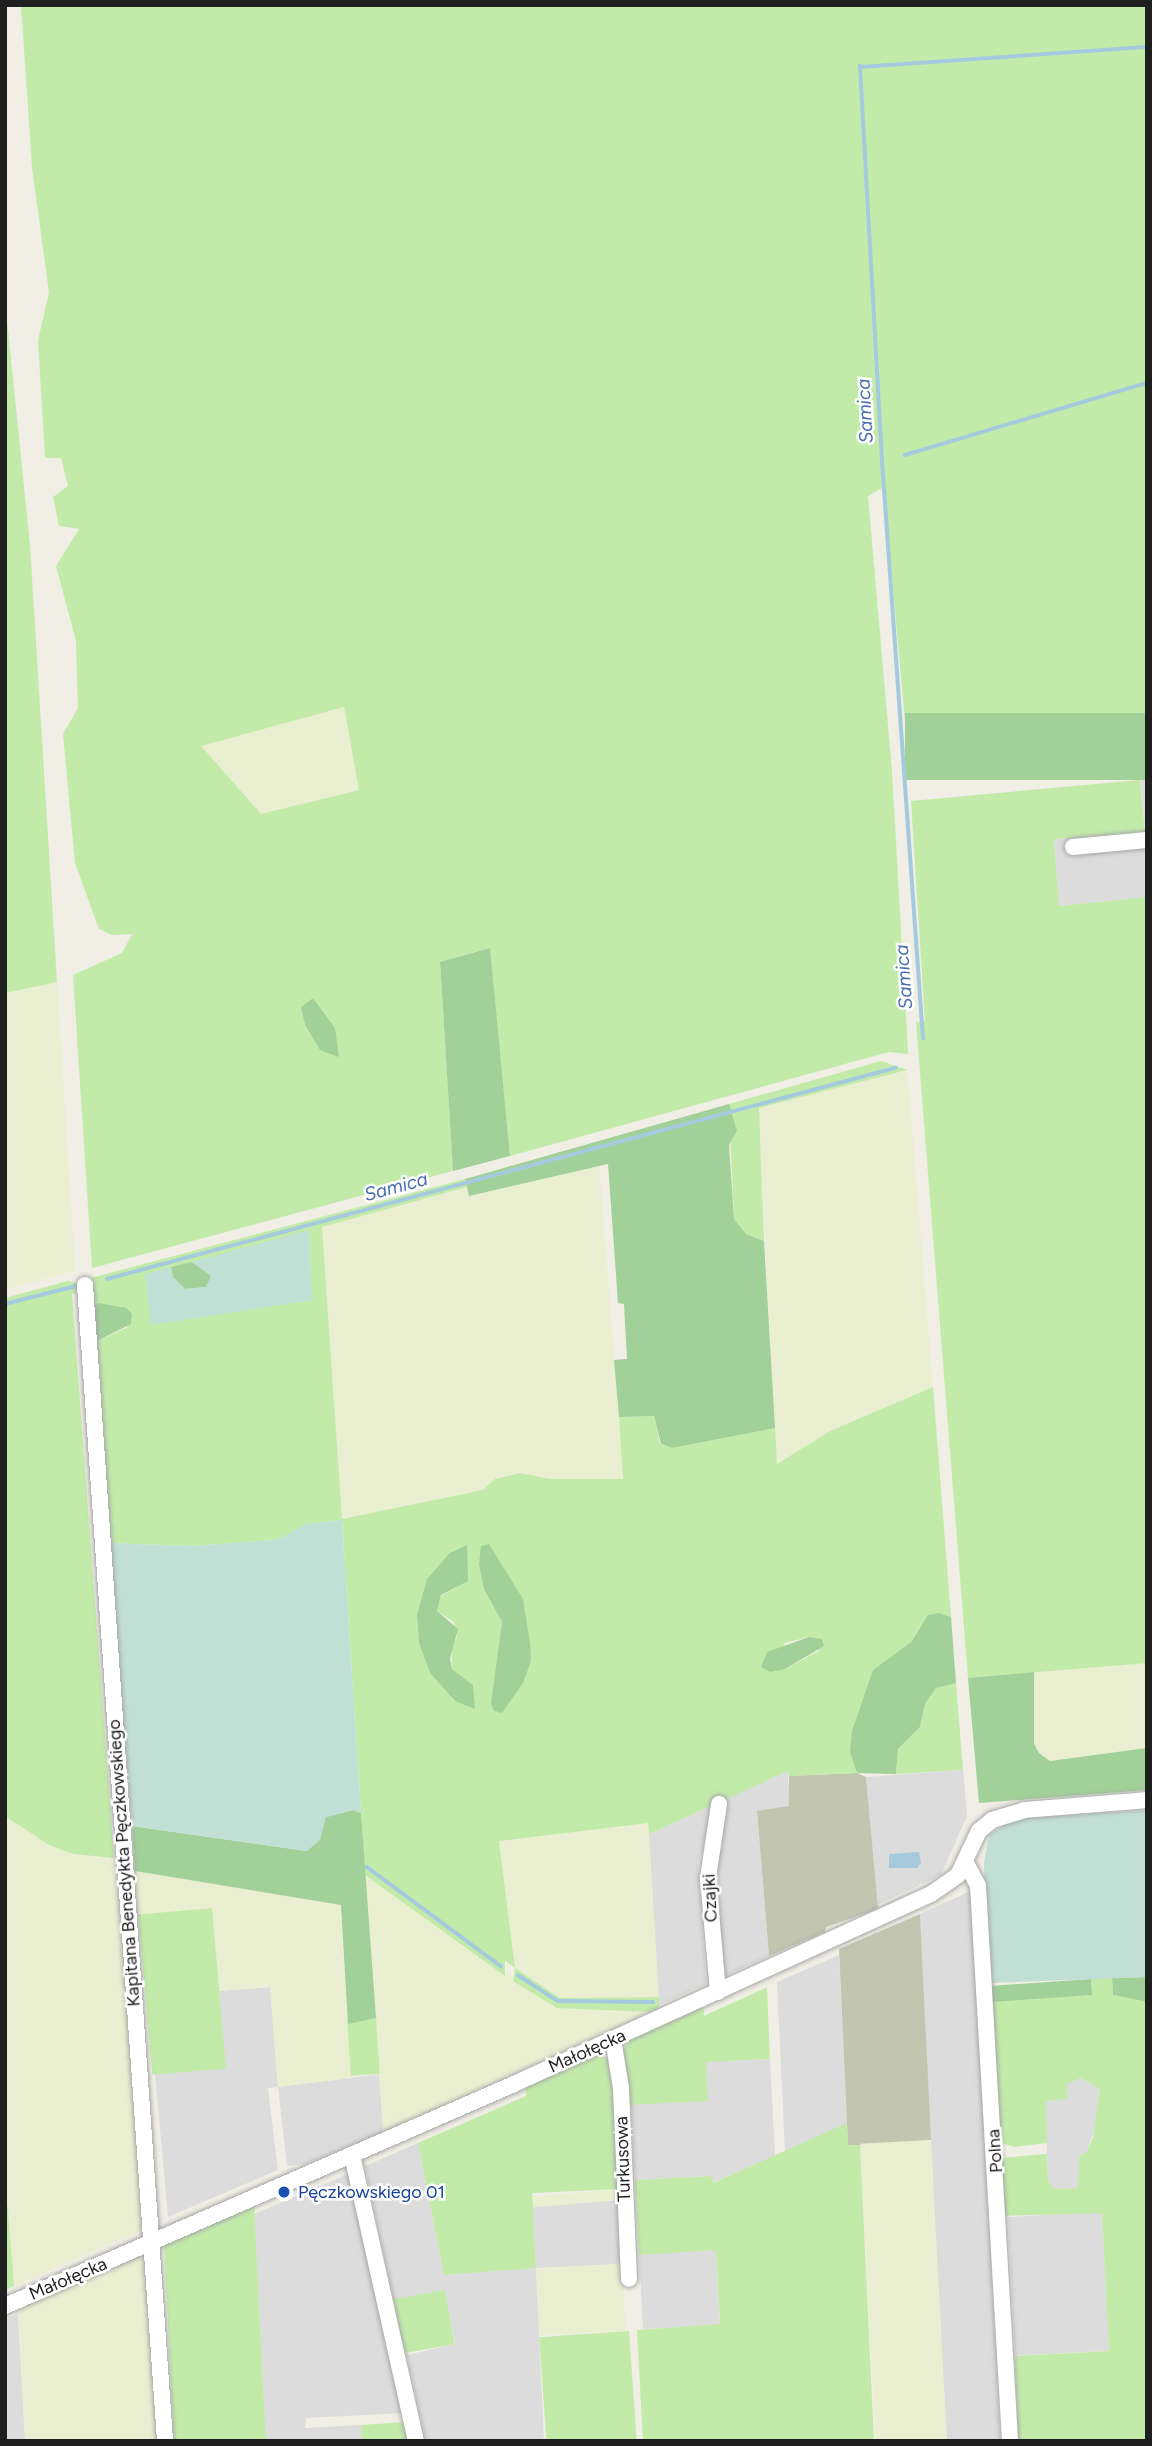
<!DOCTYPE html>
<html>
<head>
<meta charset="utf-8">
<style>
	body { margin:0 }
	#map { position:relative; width:1152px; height:2446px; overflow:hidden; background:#f0eee5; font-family:Figtree,sans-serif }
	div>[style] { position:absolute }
	.residential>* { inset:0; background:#dddcdc; transform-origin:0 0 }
	.construction>* { inset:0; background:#c2c5b0 }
	.farmland>* { inset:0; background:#e9efd0; transform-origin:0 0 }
	.grass>* { inset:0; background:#c2ebaa; transform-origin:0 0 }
	.forest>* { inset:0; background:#a2d099; transform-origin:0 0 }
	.wetland>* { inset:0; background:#c2dfd5 }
	.water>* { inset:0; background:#a5cade }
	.stream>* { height:3.5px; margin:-1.75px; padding:0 1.75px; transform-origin:1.75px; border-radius:1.75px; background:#a5cade }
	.roads { filter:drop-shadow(0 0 2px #a6a6a6) drop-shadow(0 0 2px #a6a6a6) }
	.minor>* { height:16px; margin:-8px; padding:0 8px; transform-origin:8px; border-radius:8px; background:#fff }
	.dots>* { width:19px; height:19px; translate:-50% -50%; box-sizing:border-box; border:4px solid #fff; border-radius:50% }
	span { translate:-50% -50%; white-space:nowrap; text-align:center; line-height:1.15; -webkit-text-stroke:5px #fff; paint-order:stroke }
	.street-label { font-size:18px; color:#1f1f1f }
	.transit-label { font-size:18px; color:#164399 }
	.left { translate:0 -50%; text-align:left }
	.water-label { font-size:19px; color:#496fb1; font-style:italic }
	.frame { position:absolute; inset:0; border:7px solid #1f1f1f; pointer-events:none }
</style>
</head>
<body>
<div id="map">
	<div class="residential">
		<div style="clip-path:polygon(1147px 713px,1147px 897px,1059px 906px,1054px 839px,1145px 832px,1135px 714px)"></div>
		<div style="clip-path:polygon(963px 1770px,967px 1816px,941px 1875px,877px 1905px,866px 1777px)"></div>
		<div style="clip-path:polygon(788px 1771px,790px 1806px,757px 1812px,769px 1956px,721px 1977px,714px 1859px,725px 1823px,725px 1799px)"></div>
		<div style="clip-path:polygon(711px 1806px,711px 1821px,698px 1863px,706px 1984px,659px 2005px,649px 1834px)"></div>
		<div style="clip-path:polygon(973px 1890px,1000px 2441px,947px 2441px,935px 2235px,920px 1914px)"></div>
		<div style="clip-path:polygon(839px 1955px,847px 2123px,785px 2152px,777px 1982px)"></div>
		<div style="clip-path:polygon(270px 1987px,278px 2087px,380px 2074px,383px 2132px,305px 2164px,287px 2166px,278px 2087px,268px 2088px,278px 2170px,168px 2217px,155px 2074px,225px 2067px,219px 1991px)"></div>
		<div style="clip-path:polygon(770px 2059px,775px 2156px,712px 2183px,711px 2176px,635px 2180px,631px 2104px,707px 2101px,706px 2062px)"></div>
		<div style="clip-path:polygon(1081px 2078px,1100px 2088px,1096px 2126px,1086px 2153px,1079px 2156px,1079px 2188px,1054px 2189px,1048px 2180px,1045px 2101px,1066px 2099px,1067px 2084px)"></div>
		<div style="clip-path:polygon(418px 2143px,444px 2275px,536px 2268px,532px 2203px,620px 2200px,622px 2264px,536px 2268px,544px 2441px,426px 2441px,407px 2355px,455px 2344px,445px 2291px,394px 2302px,365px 2166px)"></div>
		<div style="clip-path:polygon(348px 2174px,403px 2413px,306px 2418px,305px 2428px,361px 2425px,362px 2441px,266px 2441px,254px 2214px)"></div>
		<div style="left:1102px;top:2212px;width:139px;height:94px;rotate:87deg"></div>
		<div style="left:716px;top:2250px;width:75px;height:77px;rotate:87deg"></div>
		<div style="clip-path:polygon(18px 2314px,25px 2441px,5px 2441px,5px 2320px)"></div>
	</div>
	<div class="construction">
		<div style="clip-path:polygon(857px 1773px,866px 1777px,878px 1909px,826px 1927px,825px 1932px,769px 1956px,757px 1811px,789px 1806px,789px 1776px)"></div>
		<div style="clip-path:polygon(920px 1914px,931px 2140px,848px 2146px,839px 1949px)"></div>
	</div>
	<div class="farmland">
		<div style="clip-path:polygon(344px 707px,359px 790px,261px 815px,200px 745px)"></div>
		<div style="clip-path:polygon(57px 982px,75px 1271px,5px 1289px,5px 993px)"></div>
		<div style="clip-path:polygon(907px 1070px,933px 1387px,830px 1431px,776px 1464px,759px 1108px)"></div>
		<div style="clip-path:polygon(599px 1166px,624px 1479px,550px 1479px,519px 1473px,495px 1479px,483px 1490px,342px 1520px,322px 1226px,467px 1187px,469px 1196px)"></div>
		<div style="clip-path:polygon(1147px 1663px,1147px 1748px,1050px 1761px,1039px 1753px,1034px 1744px,1034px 1672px)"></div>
		<div style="clip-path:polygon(5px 1816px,49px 1845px,73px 1854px,114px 1858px,144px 2229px,14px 2286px,5px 2172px)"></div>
		<div style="clip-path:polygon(648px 1823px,659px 1997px,560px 1998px,515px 1968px,498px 1841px)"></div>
		<div style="clip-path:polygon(135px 1871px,341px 1905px,352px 2078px,278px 2087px,270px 1987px,219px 1991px,212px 1908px,138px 1916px)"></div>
		<div style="clip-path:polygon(365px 1875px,557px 2008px,648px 2012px,383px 2132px)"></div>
		<div style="left:931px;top:2140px;width:301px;height:71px;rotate:87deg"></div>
		<div style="left:619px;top:2189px;width:11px;height:87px;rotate:85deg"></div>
		<div style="clip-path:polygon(140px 2254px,147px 2255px,157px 2441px,25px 2441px,19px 2307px)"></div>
		<div style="left:622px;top:2264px;width:67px;height:86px;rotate:87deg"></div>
	</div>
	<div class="grass">
		<div style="clip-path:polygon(evenodd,21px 5px,1147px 5px,1147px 713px,906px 733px,884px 487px,868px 496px,892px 771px,908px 1054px,889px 1052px,510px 1156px,489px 948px,440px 962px,453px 1171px,92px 1268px,73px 975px,122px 953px,132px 934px,112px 935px,99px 929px,75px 863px,63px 734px,78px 708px,76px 641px,56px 566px,79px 529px,59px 526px,53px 497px,68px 486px,61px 458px,45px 458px,38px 340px,49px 293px,32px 167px,21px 5px,344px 707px,359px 790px,261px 814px,201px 746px,344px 707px,21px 5px,313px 998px,335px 1028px,320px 1050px,305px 1025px,301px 1007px,313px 998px)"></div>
		<div style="clip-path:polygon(5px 300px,30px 545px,57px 982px,5px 993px)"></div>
		<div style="clip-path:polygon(1140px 780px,1145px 832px,1054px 839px,1059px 906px,1147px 897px,1147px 1663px,968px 1678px,916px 1022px,925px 1021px,911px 801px)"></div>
		<div style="clip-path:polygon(881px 1061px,907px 1070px,759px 1108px,764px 1241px,746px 1234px,734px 1219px,729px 1104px)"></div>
		<div style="clip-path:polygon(evenodd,465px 1179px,467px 1187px,322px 1227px,342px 1519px,483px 1490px,495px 1479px,520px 1473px,550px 1479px,623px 1479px,619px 1417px,654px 1416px,660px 1444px,672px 1448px,775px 1428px,777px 1464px,830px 1431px,933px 1387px,951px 1617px,939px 1613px,919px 1628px,911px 1642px,873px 1670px,850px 1752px,857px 1773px,789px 1776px,788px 1771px,649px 1834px,648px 1823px,499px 1841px,515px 1968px,560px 1998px,659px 1997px,659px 2009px,648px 2012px,557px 2008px,513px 1981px,515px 1968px,505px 1961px,505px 1976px,365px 1875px,342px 1520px,307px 1524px,277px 1540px,191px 1546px,107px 1543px,91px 1344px,128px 1327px,89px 1309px,91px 1278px,465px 1179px,467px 1546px,460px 1585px,441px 1596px,437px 1611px,454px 1622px,457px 1637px,452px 1647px,452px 1669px,473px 1685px,455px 1701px,430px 1673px,419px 1643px,417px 1615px,467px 1546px,465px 1179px,484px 1589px,531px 1661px,501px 1713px,497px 1665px,502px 1622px,484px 1589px,465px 1179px,809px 1637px,822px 1639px,819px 1651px,785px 1669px,784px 1643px,809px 1637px)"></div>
		<div style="clip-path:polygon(68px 1281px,76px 1283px,81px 1291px,72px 1294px,114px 1858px,73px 1854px,49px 1845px,5px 1816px,5px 1298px)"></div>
		<div style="clip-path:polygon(946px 1683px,956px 1683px,963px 1770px,896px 1774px,898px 1749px,920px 1727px,925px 1704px,936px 1688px)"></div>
		<div style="left:212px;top:1908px;width:161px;height:74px;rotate:85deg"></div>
		<div style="clip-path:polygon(1112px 1978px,1113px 1995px,1147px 2002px,1147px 2441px,1018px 2441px,1015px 2356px,1109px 2351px,1102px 2213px,1001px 2216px,999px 2158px,1047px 2154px,1048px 2180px,1054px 2189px,1078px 2188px,1079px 2156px,1086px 2153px,1093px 2137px,1100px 2089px,1081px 2078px,1067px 2084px,1067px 2099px,1046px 2101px,1047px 2143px,1014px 2147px,998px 2142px,990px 2000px,1092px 1995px,1091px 1979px)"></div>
		<div style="clip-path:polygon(767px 1987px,770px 2059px,706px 2062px,708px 2101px,627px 2105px,623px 2051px,630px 2038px,703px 2005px,704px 2016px)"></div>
		<div style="left:376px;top:2018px;width:56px;height:29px;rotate:86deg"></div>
		<div style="clip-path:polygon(596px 2054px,611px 2061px,619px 2189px,532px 2193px,536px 2268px,444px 2275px,418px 2143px,526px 2096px,525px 2086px)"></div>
		<div style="clip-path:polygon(847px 2123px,848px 2145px,860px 2145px,874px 2441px,643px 2441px,637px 2330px,720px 2324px,716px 2250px,639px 2255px,635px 2180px,712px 2176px,713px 2183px)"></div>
		<div style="clip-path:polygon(5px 2172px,14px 2286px,5px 2290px)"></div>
		<div style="clip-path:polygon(254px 2204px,266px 2441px,174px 2441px,164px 2245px)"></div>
		<div style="left:445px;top:2290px;width:55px;height:52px;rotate:80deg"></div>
		<div style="left:629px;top:2331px;width:110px;height:90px;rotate:86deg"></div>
		<div style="clip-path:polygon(406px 2422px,410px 2441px,362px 2441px,361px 2425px)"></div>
	</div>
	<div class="forest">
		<div style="left:1147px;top:713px;width:67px;height:242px;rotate:90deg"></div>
		<div style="clip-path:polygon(490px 948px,510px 1156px,453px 1171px,440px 962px)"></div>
		<div style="clip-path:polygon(313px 998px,335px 1028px,339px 1057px,320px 1050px,305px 1025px,301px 1007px)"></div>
		<div style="clip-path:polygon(729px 1104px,737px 1131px,729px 1145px,734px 1219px,746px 1234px,764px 1241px,775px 1428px,672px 1448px,661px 1444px,654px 1416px,619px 1417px,614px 1360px,627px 1359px,624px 1304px,618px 1303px,608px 1164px,469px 1196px,465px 1179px)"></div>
		<div style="clip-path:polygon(192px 1262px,211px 1276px,206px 1287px,185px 1289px,173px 1277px,171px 1267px)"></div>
		<div style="clip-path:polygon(99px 1303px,126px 1308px,132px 1314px,131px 1324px,91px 1344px,89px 1309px)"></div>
		<div style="clip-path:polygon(489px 1544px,523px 1599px,530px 1643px,531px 1661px,523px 1683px,502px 1713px,494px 1711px,491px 1704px,502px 1622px,484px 1589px,479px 1564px,481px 1546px)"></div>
		<div style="clip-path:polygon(467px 1545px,468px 1581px,441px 1595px,437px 1611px,458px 1629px,450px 1659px,452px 1669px,473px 1685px,475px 1709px,455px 1701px,430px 1673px,419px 1643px,417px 1615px,427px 1579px,450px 1553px)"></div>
		<div style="clip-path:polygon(939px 1613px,951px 1617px,956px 1683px,936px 1688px,925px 1704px,920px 1727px,898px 1749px,896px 1774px,857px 1773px,850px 1752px,852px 1731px,873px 1670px,911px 1642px,928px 1615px)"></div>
		<div style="clip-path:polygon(809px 1637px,822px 1639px,824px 1646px,785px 1669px,770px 1672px,761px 1667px,767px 1652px)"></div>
		<div style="clip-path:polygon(1034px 1672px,1034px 1744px,1039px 1753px,1050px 1761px,1147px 1748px,1147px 1790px,979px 1803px,968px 1678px)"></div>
		<div style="clip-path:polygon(353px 1810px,361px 1813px,376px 2018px,348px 2024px,341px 1905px,135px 1871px,132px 1826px,307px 1851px,326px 1817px)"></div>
		<div style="clip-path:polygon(1147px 1977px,1147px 2002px,1113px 1995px,1112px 1978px)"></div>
		<div style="left:1091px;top:1979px;width:16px;height:102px;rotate:86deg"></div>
	</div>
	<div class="wetland">
		<div style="clip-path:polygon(309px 1230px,312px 1300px,151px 1325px,145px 1274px,171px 1267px,173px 1277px,185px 1289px,206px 1287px,211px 1276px,192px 1262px)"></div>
		<div style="clip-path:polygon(342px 1520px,361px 1813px,353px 1810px,326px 1817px,320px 1840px,307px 1851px,132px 1826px,107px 1543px,191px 1546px,277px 1540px,307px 1524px)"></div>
		<div style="clip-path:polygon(1147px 1810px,1147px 1977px,989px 1983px,984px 1863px,989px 1835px,1013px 1819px)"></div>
	</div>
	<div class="water">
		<div style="clip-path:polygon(919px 1852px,921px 1863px,917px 1868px,889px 1868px,889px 1854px)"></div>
	</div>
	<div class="stream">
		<div style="left:905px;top:455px;width:252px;rotate:-16.6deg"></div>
		<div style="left:923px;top:1039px;width:579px;rotate:-94.06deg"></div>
		<div style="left:882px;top:461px;width:395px;rotate:-93.2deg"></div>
		<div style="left:860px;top:67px;width:288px;rotate:-4deg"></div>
		<div style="left:107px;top:1279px;width:816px;rotate:-14.99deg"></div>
		<div style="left:5px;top:1304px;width:73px;rotate:-14.2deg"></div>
		<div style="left:367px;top:1867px;width:167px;rotate:36.5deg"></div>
		<div style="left:518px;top:1975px;width:48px;rotate:33deg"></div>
		<div style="left:558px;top:2001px;width:95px;rotate:0.6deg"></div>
	</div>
	<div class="roads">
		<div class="minor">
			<div style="left:1073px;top:847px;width:74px;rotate:-5.4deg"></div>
			<div style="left:85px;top:1285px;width:1159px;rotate:86.04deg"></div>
			<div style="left:966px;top:1863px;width:26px;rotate:62deg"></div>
			<div style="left:978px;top:1886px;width:556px;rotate:86.7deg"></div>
			<div style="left:718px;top:1992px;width:114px;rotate:-95deg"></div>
			<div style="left:708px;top:1878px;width:75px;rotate:-81.5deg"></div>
			<div style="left:613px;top:2039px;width:50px;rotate:80.7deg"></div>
			<div style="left:621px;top:2088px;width:191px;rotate:87.6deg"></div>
			<div style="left:352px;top:2155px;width:293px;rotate:77.4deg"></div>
			<div style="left:5px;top:2306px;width:555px;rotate:-23.56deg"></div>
			<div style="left:514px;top:2084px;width:458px;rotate:-24.5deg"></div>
			<div style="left:931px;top:1894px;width:33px;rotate:-35deg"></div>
			<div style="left:958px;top:1875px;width:49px;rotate:-64.5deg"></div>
			<div style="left:979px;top:1831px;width:17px;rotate:-40deg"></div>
			<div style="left:992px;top:1820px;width:34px;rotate:-17deg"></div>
			<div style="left:1024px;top:1810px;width:123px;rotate:-4.6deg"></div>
		</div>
	</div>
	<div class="dots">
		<div style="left:284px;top:2192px;background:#1a4fb4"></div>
	</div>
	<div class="street-label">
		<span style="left:124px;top:1863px;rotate:-94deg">Kapitana Benedykta Pęczkowskiego</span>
		<span style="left:710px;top:1898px;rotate:-93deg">Czajki</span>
		<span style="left:587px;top:2051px;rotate:-24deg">Małołęcka</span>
		<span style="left:995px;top:2151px;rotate:-94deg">Polna</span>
		<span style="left:623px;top:2159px;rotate:-92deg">Turkusowa</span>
		<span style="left:68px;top:2279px;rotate:-23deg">Małołęcka</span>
	</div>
	<div class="transit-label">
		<span class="left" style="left:298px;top:2192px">Pęczkowskiego 01</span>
	</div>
	<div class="water-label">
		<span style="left:865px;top:411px;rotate:-93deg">Samica</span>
		<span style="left:904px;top:977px;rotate:-94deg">Samica</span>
		<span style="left:396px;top:1187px;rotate:-15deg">Samica</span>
	</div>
	<div class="frame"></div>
</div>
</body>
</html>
